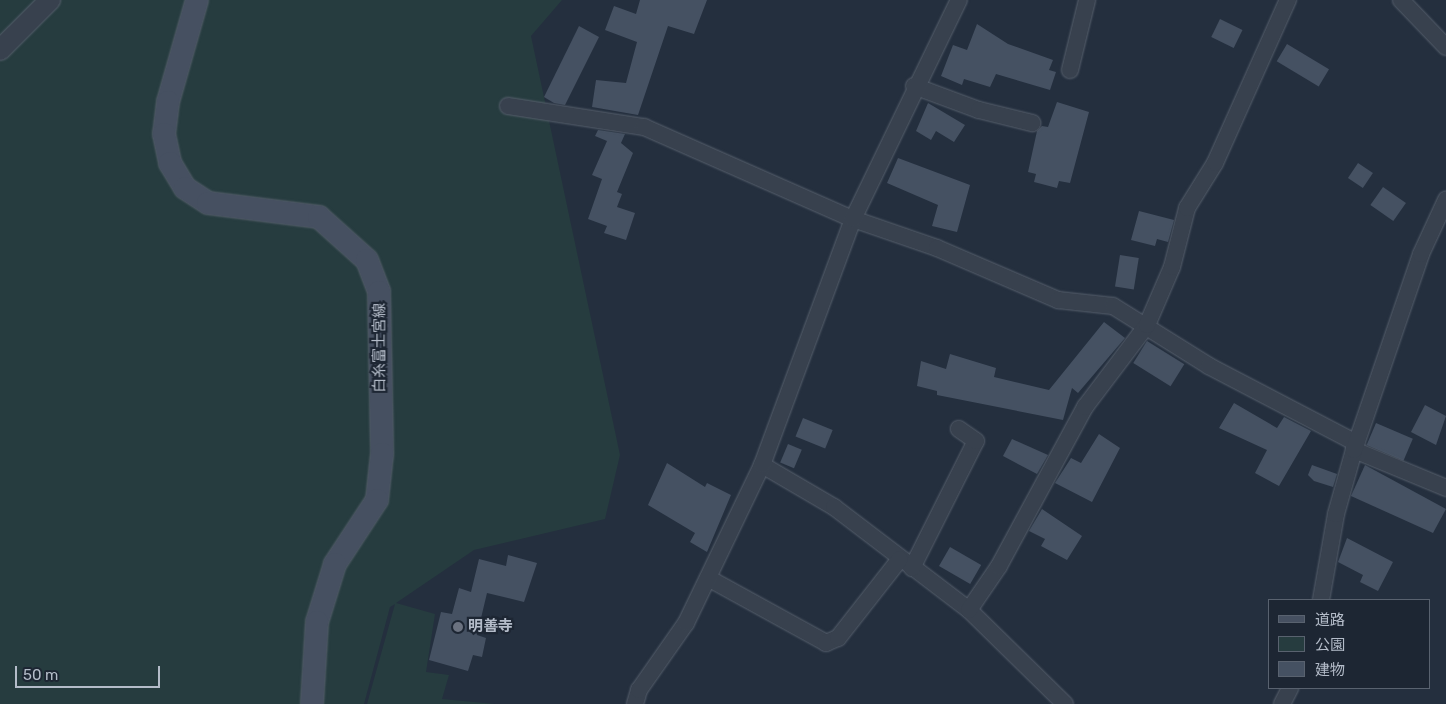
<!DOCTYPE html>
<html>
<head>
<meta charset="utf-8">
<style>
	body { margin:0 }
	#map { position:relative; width:1446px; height:704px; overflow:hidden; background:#242f3e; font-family:Rubik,"Noto Sans JP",sans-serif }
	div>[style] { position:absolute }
	.green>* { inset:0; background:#263c3f }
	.building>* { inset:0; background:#455162; transform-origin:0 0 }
	.roads { filter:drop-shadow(0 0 1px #565f6c) drop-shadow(0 0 1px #565f6c) }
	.minor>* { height:16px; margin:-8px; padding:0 8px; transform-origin:8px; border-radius:8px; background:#38414e }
	.tertiary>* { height:20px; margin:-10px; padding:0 10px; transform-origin:10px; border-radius:10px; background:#38414e }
	.secondary>* { height:22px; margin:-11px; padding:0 11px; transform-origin:11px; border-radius:11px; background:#465061 }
	.dots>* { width:14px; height:14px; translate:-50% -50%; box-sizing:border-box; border:2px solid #1d2633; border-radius:50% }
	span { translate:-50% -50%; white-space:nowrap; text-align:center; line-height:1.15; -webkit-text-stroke:4.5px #1d2633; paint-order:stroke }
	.street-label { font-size:15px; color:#b4bcc9 }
	.poi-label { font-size:15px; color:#b4bcc9; font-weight:700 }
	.left { translate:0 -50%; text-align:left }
	.legend { position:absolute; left:1268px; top:599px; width:162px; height:90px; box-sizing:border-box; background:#1d2633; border:1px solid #59626f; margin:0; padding:6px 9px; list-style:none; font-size:15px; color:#b4bcc9 }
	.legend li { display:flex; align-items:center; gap:10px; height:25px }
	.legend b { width:25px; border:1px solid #59626f }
	.scale { position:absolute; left:15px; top:666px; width:145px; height:22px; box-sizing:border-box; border:2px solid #b4bcc9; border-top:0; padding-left:6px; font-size:15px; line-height:18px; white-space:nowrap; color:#b4bcc9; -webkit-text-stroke:4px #1d2633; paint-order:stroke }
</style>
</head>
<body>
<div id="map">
	<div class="green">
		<div style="clip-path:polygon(0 0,562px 0,531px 36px,620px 455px,605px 519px,474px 550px,396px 603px,435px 614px,426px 672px,449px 675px,442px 699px,495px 704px,367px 704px,395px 604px,390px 607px,364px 704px,0 704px)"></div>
	</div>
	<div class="building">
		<div style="clip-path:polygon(640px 0,707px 0,694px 34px,668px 26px,638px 115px,592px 107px,596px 80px,626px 83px,637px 42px,605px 30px,614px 6px,636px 14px)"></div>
		<div style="left:1220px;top:19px;width:25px;height:20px;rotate:26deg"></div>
		<div style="clip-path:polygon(977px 24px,1008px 44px,1053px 60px,1049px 70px,1056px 72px,1050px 90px,996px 74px,990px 87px,964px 79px,962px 85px,941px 76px,953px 45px,967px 50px)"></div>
		<div style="clip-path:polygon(579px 26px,599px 37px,565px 105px,554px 103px,544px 97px)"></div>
		<div style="left:1287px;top:44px;width:49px;height:20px;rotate:31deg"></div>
		<div style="clip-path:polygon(1057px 102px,1089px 112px,1070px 183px,1059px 181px,1057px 188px,1034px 182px,1036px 174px,1028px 172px,1037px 131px,1042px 126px,1048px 127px)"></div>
		<div style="clip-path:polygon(928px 103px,965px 125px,954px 142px,936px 131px,931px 140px,916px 131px)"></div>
		<div style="clip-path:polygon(598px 130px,625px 134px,621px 143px,633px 153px,617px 192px,622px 194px,617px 207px,635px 213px,626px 240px,604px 233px,607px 226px,588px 219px,602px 179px,592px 175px,607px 141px,595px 136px)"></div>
		<div style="clip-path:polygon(898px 158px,970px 185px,957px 232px,932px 226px,938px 205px,887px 183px)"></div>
		<div style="left:1358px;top:163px;width:18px;height:18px;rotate:34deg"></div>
		<div style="left:1383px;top:187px;width:28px;height:22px;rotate:35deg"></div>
		<div style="clip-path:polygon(1139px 211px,1174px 220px,1168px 242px,1157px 239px,1155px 246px,1131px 240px)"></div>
		<div style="left:1120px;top:255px;width:19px;height:32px;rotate:9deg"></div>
		<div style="clip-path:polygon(1104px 322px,1125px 338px,1078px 393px,1072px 388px,1063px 420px,937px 395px,937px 391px,917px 386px,921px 361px,946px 369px,950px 354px,996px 368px,994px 377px,1049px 390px)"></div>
		<div style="left:1147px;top:341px;width:44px;height:26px;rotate:32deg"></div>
		<div style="clip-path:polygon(1234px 403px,1277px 428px,1284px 417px,1311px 431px,1279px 486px,1255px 473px,1267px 450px,1219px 428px)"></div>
		<div style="clip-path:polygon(1425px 405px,1446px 416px,1436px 445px,1411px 432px)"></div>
		<div style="left:803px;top:418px;width:32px;height:20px;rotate:22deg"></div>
		<div style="left:1376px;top:423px;width:40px;height:24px;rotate:23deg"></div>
		<div style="clip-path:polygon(1099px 434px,1120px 448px,1092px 502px,1055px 483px,1071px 458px,1081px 463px)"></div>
		<div style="clip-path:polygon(1012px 439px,1048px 455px,1037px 474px,1003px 456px)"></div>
		<div style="left:788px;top:444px;width:15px;height:20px;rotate:23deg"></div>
		<div style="clip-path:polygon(667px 463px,705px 487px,707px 483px,731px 495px,707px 552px,690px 542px,695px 533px,648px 505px)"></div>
		<div style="clip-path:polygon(1312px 465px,1337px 474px,1333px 487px,1314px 481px,1308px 475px)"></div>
		<div style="clip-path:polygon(1365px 465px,1446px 509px,1433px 533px,1351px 496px)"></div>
		<div style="clip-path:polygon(1042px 509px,1082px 536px,1067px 560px,1041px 546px,1045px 539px,1029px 531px)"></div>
		<div style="clip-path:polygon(1347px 538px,1393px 562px,1378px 591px,1360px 582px,1363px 575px,1338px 562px)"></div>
		<div style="left:950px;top:547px;width:36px;height:22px;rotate:30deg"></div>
		<div style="clip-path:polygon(508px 555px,537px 563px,524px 602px,487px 593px,477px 635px,486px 638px,482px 657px,473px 655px,468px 671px,429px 660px,441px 612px,452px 614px,459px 588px,471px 592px,479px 559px,506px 566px)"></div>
	</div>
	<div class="roads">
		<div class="minor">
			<div style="left:1401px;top:0;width:65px;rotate:46.2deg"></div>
			<div style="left:1070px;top:70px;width:72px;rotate:-76.3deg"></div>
			<div style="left:914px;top:86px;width:69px;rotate:20.3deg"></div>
			<div style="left:979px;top:110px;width:55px;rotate:13.8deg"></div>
			<div style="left:508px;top:106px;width:138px;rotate:8.8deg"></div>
			<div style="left:644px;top:127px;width:228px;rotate:23.8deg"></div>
			<div style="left:853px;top:219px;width:89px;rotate:19deg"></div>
			<div style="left:937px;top:248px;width:132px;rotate:23.3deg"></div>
			<div style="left:1058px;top:300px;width:55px;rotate:6.2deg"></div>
			<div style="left:1113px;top:306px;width:113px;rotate:32deg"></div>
			<div style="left:1209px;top:366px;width:166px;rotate:27.6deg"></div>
			<div style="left:1354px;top:450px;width:100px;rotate:22.4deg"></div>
			<div style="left:762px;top:465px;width:83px;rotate:30.3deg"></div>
			<div style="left:834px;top:507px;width:170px;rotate:37.3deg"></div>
			<div style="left:969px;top:610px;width:134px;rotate:44.4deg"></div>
			<div style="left:912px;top:568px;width:142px;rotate:-63.3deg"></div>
			<div style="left:976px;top:441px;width:21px;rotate:-145deg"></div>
			<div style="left:708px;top:578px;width:135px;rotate:28.8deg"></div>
			<div style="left:826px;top:643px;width:13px;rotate:-23deg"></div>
			<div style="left:838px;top:638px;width:100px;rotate:-51.9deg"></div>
			<div style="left:1321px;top:600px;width:87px;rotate:-80.1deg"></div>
			<div style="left:1336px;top:514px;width:66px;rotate:-74.3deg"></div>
			<div style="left:1354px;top:450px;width:207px;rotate:-71.1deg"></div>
			<div style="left:1421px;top:254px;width:60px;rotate:-65.2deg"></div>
			<div style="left:969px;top:610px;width:53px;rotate:-55.7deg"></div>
			<div style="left:999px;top:566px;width:181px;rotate:-61.6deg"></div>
			<div style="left:1085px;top:407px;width:103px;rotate:-52.9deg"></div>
			<div style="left:1147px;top:325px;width:63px;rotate:-66.7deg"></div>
			<div style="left:1172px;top:267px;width:61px;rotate:-75.7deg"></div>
			<div style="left:1187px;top:208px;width:53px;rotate:-58.1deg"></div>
			<div style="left:1215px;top:163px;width:179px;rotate:-65.9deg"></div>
			<div style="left:635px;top:704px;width:15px;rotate:-74deg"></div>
			<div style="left:639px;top:690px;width:82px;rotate:-55deg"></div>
			<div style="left:686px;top:623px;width:175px;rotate:-64.3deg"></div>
			<div style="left:762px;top:465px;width:262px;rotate:-69.7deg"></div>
			<div style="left:853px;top:219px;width:243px;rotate:-64.2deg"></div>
			<div style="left:1282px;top:704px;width:18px;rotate:-63deg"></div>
		</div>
		<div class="tertiary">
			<div style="left:0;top:50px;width:71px;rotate:-45deg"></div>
		</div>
		<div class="secondary">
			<div style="left:197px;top:0;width:106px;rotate:105.9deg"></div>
			<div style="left:168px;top:102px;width:32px;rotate:97deg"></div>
			<div style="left:164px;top:134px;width:30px;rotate:78deg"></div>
			<div style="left:170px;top:163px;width:29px;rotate:59deg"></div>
			<div style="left:185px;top:188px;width:27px;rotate:33deg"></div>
			<div style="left:208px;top:203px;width:112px;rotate:7.2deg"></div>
			<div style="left:319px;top:217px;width:64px;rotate:41.9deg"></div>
			<div style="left:367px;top:260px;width:34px;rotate:69deg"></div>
			<div style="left:379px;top:292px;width:162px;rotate:88.9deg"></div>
			<div style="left:382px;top:454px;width:46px;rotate:96.2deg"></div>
			<div style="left:377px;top:500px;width:77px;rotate:123.3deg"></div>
			<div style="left:335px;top:564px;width:61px;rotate:107.2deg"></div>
			<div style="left:317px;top:622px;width:82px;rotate:93.5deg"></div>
		</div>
	</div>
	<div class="dots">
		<div style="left:458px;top:627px;background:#6b7280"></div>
	</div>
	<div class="street-label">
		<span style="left:380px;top:348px;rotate:-90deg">白糸富士宮線</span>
	</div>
	<div class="poi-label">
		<span class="left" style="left:468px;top:627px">明善寺</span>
	</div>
	<ul class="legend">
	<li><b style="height:6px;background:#465061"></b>道路</li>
	<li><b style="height:14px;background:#263c3f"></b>公園</li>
	<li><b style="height:14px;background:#455162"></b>建物</li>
	</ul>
	<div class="scale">50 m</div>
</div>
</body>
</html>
